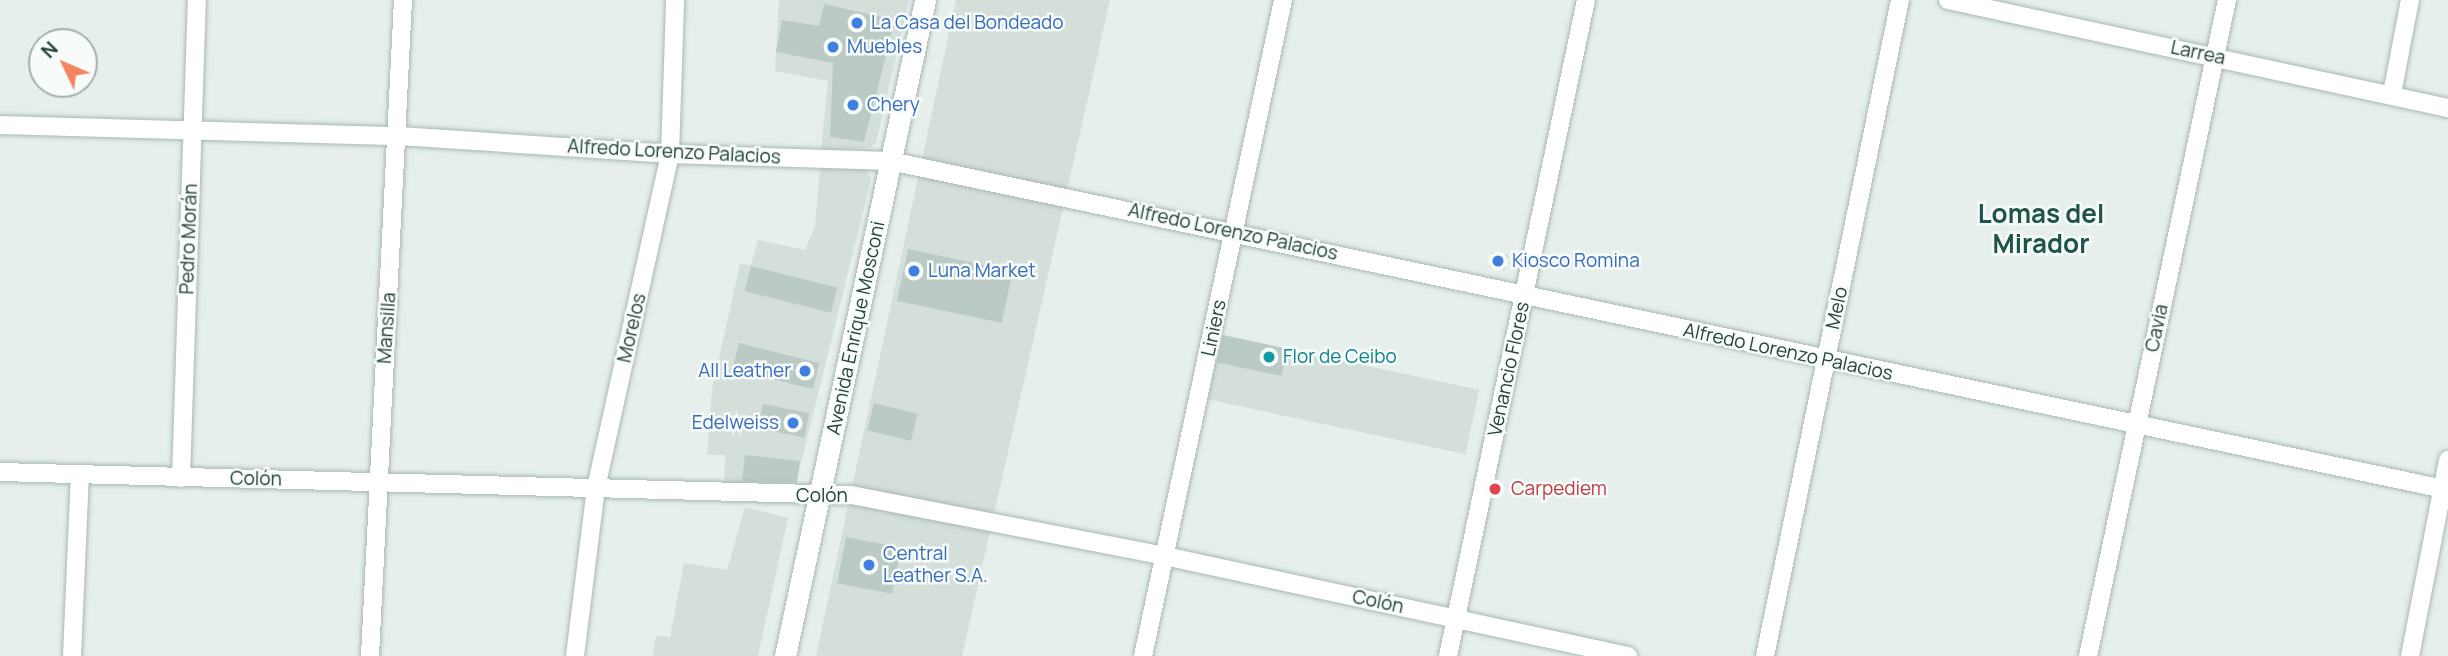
<!DOCTYPE html>
<html>
<head>
<meta charset="utf-8">
<style>
	body { margin:0 }
	#map { position:relative; width:2448px; height:656px; overflow:hidden; background:#e6efeb; font-family:Manrope,sans-serif }
	div>[style] { position:absolute }
	.built>* { inset:0; background:#d4dfda; transform-origin:0 0 }
	.building>* { inset:0; background:#bbcac4; transform-origin:0 0 }
	.roads { filter:drop-shadow(0 0 2px #a8b8b2) drop-shadow(0 0 2px #a8b8b2) }
	.street>* { height:18px; margin:-9px; padding:0 9px; transform-origin:9px; border-radius:9px; background:#fff }
	.secondary>* { height:21px; margin:-10.5px; padding:0 10.5px; transform-origin:10.5px; border-radius:10.5px; background:#fff }
	.dots>* { width:19px; height:19px; translate:-50% -50%; box-sizing:border-box; border:4px solid #f7fbf9; border-radius:50% }
	span { translate:-50% -50%; white-space:nowrap; text-align:center; line-height:1.15; -webkit-text-stroke:5px #f7fbf9; paint-order:stroke }
	.shop-label { font-size:19px; color:#366cbe }
	.left { translate:0 -50%; text-align:left }
	.right { translate:-100% -50%; text-align:right }
	.street-label { font-size:19px; color:#24423a }
	.culture-label { font-size:19px; color:#0d838f }
	.health-label { font-size:19px; color:#be3a42 }
	.district-label { font-size:26px; color:#1f5548; font-weight:700 }
	.north { position:absolute; left:28px; top:28px; width:70px; height:70px; box-sizing:border-box; background:#f7fbf9; border:2px solid #a3b1ad; border-radius:50%; rotate:314deg; font-size:19px; font-weight:700; line-height:28px; text-align:center; color:#24423a }
	.north::after { content:''; display:block; margin:auto; width:24px; height:32px; background:#f4845f; clip-path:polygon(50% 0,100% 100%,50% 72%,0 100%) }
</style>
</head>
<body>
<div id="map">
	<div class="built">
		<div style="clip-path:polygon(779px 0,909px 0,876px 143px,869px 148px,821px 150px,828px 81px,775px 71px)"></div>
		<div style="clip-path:polygon(956px 0,1110px 0,962px 656px,816px 656px)"></div>
		<div style="clip-path:polygon(859px 166px,867px 169px,871px 180px,796px 483px,792px 487px,724px 486px,725px 455px,707px 455px,712px 389px,740px 264px,751px 265px,758px 240px,805px 250px,815px 226px,820px 169px)"></div>
		<div style="left:1222px;top:335px;width:263px;height:66px;rotate:12deg"></div>
		<div style="clip-path:polygon(745px 507px,788px 518px,758px 656px,653px 656px,656px 635px,670px 637px,684px 563px,727px 570px)"></div>
	</div>
	<div class="building">
		<div style="clip-path:polygon(824px 4px,895px 20px,864px 142px,830px 137px,833px 63px,776px 52px,782px 20px,819px 26px)"></div>
		<div style="left:908px;top:249px;width:107px;height:53px;rotate:12deg"></div>
		<div style="left:1492px;top:252px;width:16px;height:15px;rotate:11deg"></div>
		<div style="left:751px;top:266px;width:89px;height:26px;rotate:14deg"></div>
		<div style="left:1223px;top:335px;width:66px;height:28px;rotate:12deg"></div>
		<div style="left:739px;top:343px;width:83px;height:27px;rotate:14deg"></div>
		<div style="left:874px;top:403px;width:45px;height:28px;rotate:14deg"></div>
		<div style="left:763px;top:404px;width:47px;height:25px;rotate:11deg"></div>
		<div style="clip-path:polygon(745px 455px,800px 461px,797px 482px,742px 481px)"></div>
		<div style="left:846px;top:537px;width:56px;height:47px;rotate:11deg"></div>
	</div>
	<div class="roads">
		<div class="street">
			<div style="left:1948px;top:0;width:512px;rotate:12.19deg"></div>
			<div style="left:2392px;top:94px;width:96px;rotate:-79.2deg"></div>
			<div style="left:0;top:125px;width:399px;rotate:1.6deg"></div>
			<div style="left:399px;top:136px;width:272px;rotate:3.8deg"></div>
			<div style="left:670px;top:154px;width:220px;rotate:1.8deg"></div>
			<div style="left:890px;top:161px;width:1592px;rotate:11.92deg"></div>
			<div style="left:0;top:472px;width:851px;rotate:1.55deg"></div>
			<div style="left:851px;top:495px;width:320px;rotate:11deg"></div>
			<div style="left:1165px;top:556px;width:474px;rotate:12.2deg"></div>
			<div style="left:181px;top:478px;width:478px;rotate:-88.1deg"></div>
			<div style="left:72px;top:656px;width:181px;rotate:-87.5deg"></div>
			<div style="left:370px;top:656px;width:657px;rotate:-87.12deg"></div>
			<div style="left:575px;top:656px;width:169px;rotate:-82.9deg"></div>
			<div style="left:596px;top:488px;width:342px;rotate:-77.5deg"></div>
			<div style="left:670px;top:154px;width:154px;rotate:-88.1deg"></div>
			<div style="left:1143px;top:656px;width:671px;rotate:-77.95deg"></div>
			<div style="left:1448px;top:656px;width:670px;rotate:-78.12deg"></div>
			<div style="left:1765px;top:656px;width:670px;rotate:-78.37deg"></div>
			<div style="left:2088px;top:656px;width:671px;rotate:-78.04deg"></div>
			<div style="left:2410px;top:656px;width:200px;rotate:-79deg"></div>
		</div>
		<div class="secondary">
			<div style="left:785px;top:656px;width:671px;rotate:-77.95deg"></div>
		</div>
	</div>
	<div class="dots">
		<div style="left:857px;top:23px;background:#3f7fe0"></div>
		<div style="left:833px;top:47px;background:#3f7fe0"></div>
		<div style="left:853px;top:105px;background:#3f7fe0"></div>
		<div style="left:1498px;top:261px;background:#3f7fe0"></div>
		<div style="left:914px;top:271px;background:#3f7fe0"></div>
		<div style="left:1269px;top:357px;background:#0f9aa8"></div>
		<div style="left:805px;top:371px;background:#3f7fe0"></div>
		<div style="left:793px;top:423px;background:#3f7fe0"></div>
		<div style="left:1495px;top:489px;background:#e0444e"></div>
		<div style="left:869px;top:565px;background:#3f7fe0"></div>
	</div>
	<div class="shop-label">
		<span class="left" style="left:871px;top:23px">La Casa del Bondeado</span>
		<span class="left" style="left:847px;top:47px">Muebles</span>
		<span class="left" style="left:867px;top:105px">Chery</span>
		<span class="left" style="left:1512px;top:261px">Kiosco Romina</span>
		<span class="left" style="left:928px;top:271px">Luna Market</span>
		<span class="right" style="left:791px;top:371px">All Leather</span>
		<span class="right" style="left:779px;top:423px">Edelweiss</span>
		<span class="left" style="left:883px;top:565px">Central<br>Leather S.A.</span>
	</div>
	<div class="street-label">
		<span style="left:2198px;top:53px;rotate:12deg">Larrea</span>
		<span style="left:674px;top:152px;rotate:3deg">Alfredo Lorenzo Palacios</span>
		<span style="left:1233px;top:232px;rotate:12deg">Alfredo Lorenzo Palacios</span>
		<span style="left:189px;top:239px;rotate:-88deg">Pedro Morán</span>
		<span style="left:1837px;top:308px;rotate:-78deg">Melo</span>
		<span style="left:387px;top:328px;rotate:-86deg">Mansilla</span>
		<span style="left:632px;top:328px;rotate:-77deg">Morelos</span>
		<span style="left:856px;top:328px;rotate:-78deg">Avenida Enrique Mosconi</span>
		<span style="left:1214px;top:328px;rotate:-78deg">Liniers</span>
		<span style="left:2157px;top:328px;rotate:-78deg">Cavia</span>
		<span style="left:1788px;top:352px;rotate:12deg">Alfredo Lorenzo Palacios</span>
		<span style="left:1509px;top:369px;rotate:-78deg">Venancio Flores</span>
		<span style="left:256px;top:479px;rotate:1deg">Colón</span>
		<span style="left:822px;top:496px">Colón</span>
		<span style="left:1378px;top:602px;rotate:12deg">Colón</span>
	</div>
	<div class="culture-label">
		<span class="left" style="left:1283px;top:357px">Flor de Ceibo</span>
	</div>
	<div class="health-label">
		<span class="left" style="left:1511px;top:489px">Carpediem</span>
	</div>
	<div class="district-label">
		<span style="left:2041px;top:229px">Lomas del<br>Mirador</span>
	</div>
	<div class="north">N</div>
</div>
</body>
</html>
